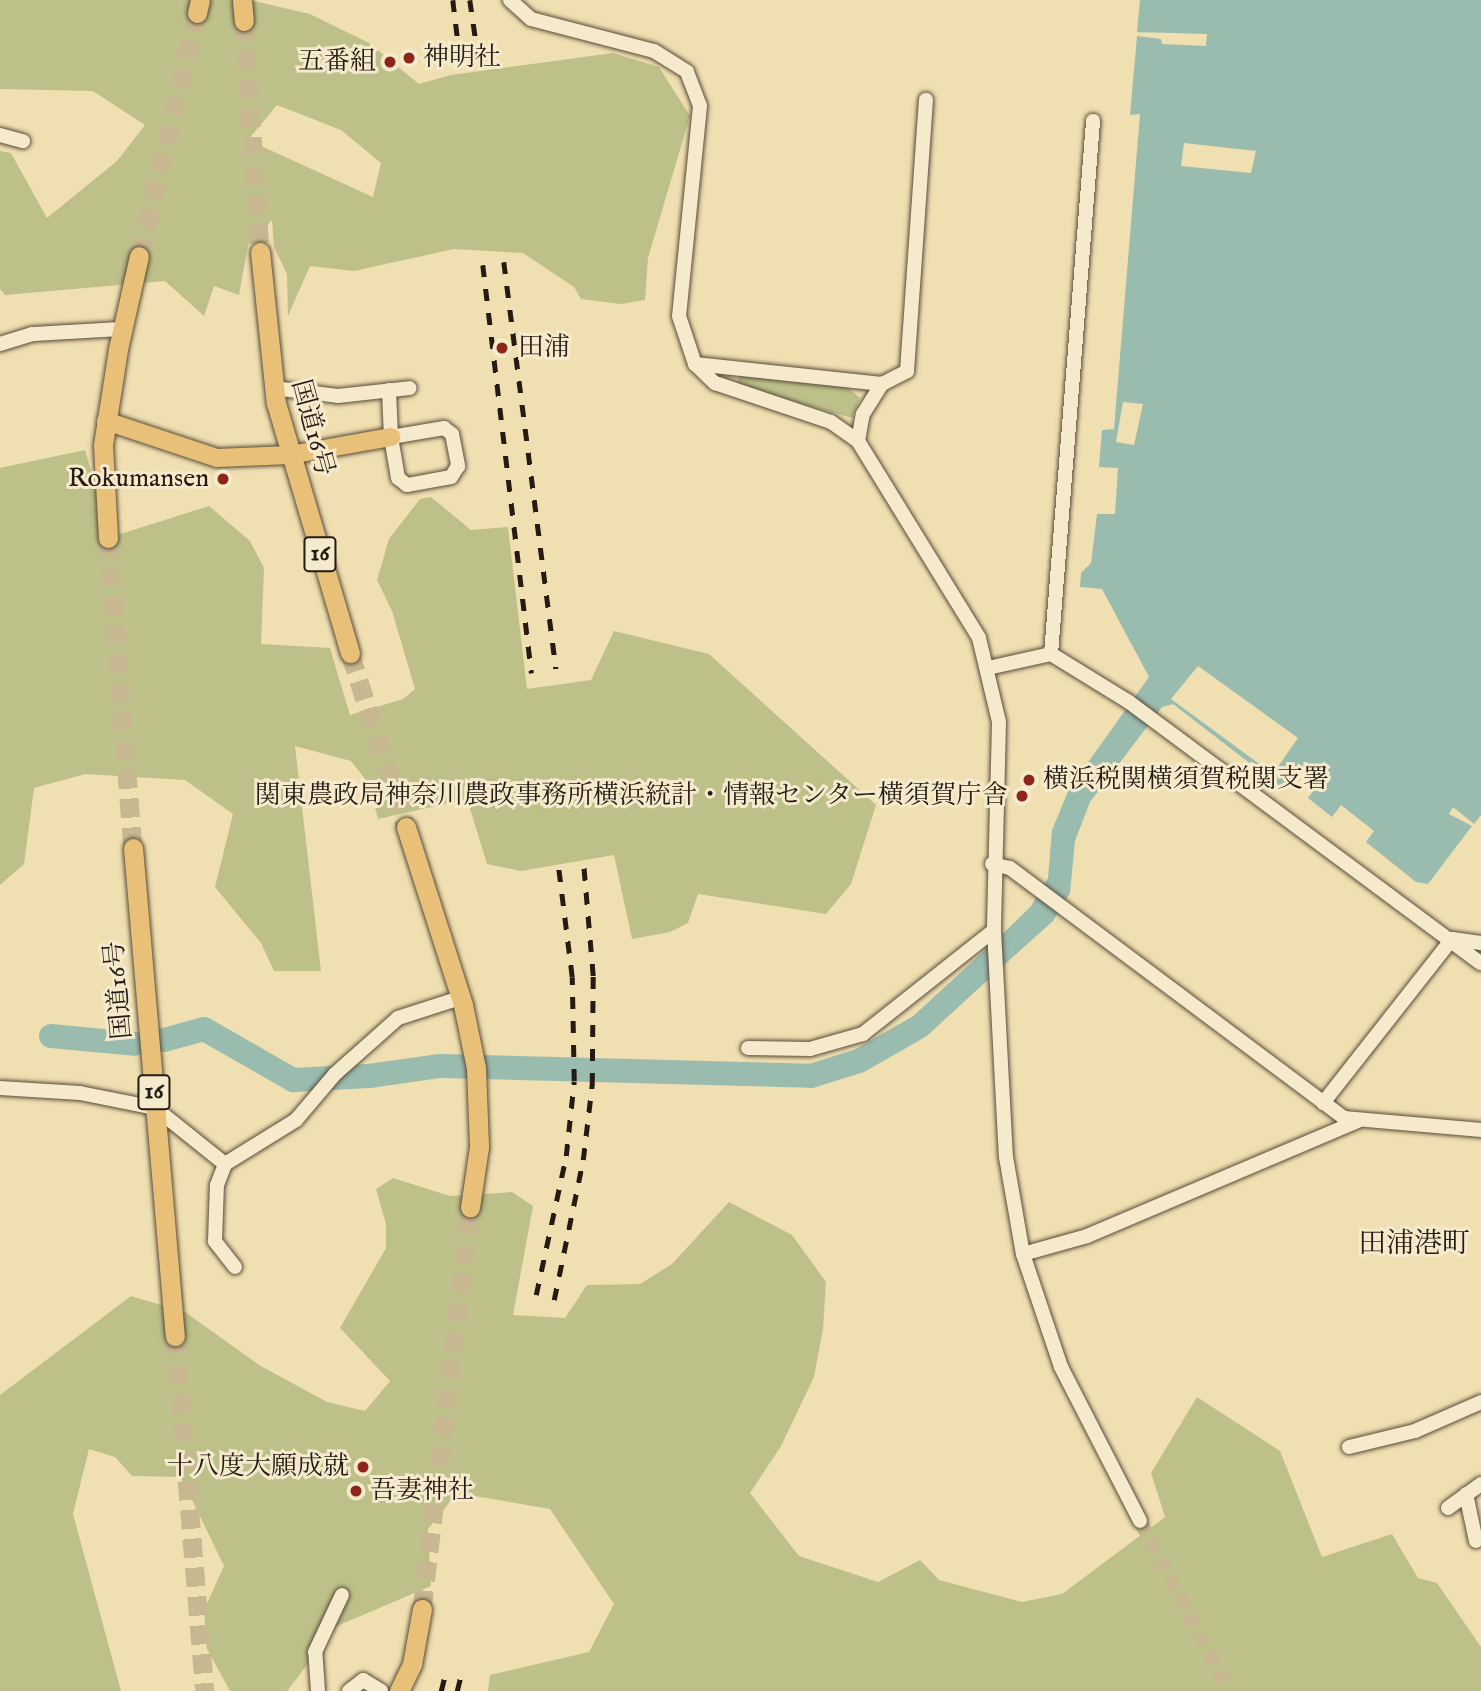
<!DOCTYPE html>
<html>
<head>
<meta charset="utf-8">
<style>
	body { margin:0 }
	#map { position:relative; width:1481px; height:1691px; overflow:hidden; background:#f0dfb0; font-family:"IM FELL English","Noto Serif JP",serif }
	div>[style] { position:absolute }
	.green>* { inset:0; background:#bdc189 }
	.water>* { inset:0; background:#9abcaf }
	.river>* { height:24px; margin:-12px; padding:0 12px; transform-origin:12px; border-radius:12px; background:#9abcaf }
	.minor-tunnel>* { height:14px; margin-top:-7px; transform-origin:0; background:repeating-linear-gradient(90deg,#c7b891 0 14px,transparent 0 21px) }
	.highway-tunnel>* { height:19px; margin-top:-9.5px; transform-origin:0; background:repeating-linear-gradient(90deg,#c7b891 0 19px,transparent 0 29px) }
	.roads { filter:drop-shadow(0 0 2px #584b3b) drop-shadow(0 0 2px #584b3b) }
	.minor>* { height:14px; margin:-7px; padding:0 7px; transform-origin:7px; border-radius:7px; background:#f5eacc }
	.major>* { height:18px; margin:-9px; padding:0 9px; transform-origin:9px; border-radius:9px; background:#e8c078 }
	.highway>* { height:19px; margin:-9.5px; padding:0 9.5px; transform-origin:9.5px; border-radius:9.5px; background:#e8c078 }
	.rail>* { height:4.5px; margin-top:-2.25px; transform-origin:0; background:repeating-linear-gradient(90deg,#251a14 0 12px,transparent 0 24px) }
	.dots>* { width:19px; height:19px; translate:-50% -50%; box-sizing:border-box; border:4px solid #f5eacc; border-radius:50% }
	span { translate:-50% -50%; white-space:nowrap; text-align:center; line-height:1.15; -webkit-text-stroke:6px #f5eacc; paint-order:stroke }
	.shield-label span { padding:2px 5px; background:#f5eacc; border:2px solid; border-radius:5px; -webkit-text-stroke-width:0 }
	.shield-label { font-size:24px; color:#251a14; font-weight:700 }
	.poi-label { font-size:26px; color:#251a14 }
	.left { translate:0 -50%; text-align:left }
	.right { translate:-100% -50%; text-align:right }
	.street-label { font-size:26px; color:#251a14 }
	.neighbourhood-label { font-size:28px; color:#251a14 }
</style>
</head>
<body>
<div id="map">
	<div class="green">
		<div style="clip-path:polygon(evenodd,0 0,250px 0,310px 14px,369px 43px,419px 84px,451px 75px,613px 53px,659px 67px,690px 116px,648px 258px,645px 300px,621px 304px,581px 299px,574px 287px,523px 253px,454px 249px,354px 271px,310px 266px,288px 316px,287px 274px,274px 247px,272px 220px,248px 245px,239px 295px,214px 286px,204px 316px,165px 281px,5px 295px,0 289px,0 151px,11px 153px,47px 218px,117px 161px,145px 125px,93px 91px,0 89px,0 0,277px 105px,341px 130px,381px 163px,373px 197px,248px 140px,277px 105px)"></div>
		<div style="clip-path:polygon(740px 376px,847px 387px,860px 398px,852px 418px,735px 385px)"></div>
		<div style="clip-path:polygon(85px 450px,111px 537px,209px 506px,250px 541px,264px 568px,261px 644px,330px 648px,350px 715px,403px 699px,415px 689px,392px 611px,377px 580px,389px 539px,420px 499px,431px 497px,471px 530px,508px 527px,527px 689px,591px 680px,614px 631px,709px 654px,876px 805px,851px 884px,826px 914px,698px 894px,688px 923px,670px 932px,632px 939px,614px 855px,521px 871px,487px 864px,467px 799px,378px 819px,369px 784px,351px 761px,295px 746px,321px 971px,274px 971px,261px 943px,215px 887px,233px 814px,185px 780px,85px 774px,34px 788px,24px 864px,0 885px,0 468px)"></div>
		<div style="clip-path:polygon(393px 1178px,450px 1196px,512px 1192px,533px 1206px,513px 1315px,565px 1318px,587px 1285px,640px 1284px,672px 1264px,729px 1202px,792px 1235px,826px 1282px,823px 1329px,814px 1377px,781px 1446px,750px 1493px,799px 1556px,878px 1582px,920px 1560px,939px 1580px,1022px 1602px,1062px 1594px,1165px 1517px,1151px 1473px,1197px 1397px,1280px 1451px,1322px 1557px,1392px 1534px,1418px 1578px,1437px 1583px,1481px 1647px,1481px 1691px,488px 1691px,490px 1675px,589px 1652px,614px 1604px,550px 1509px,457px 1493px,428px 1529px,431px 1586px,337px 1626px,287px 1691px,230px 1691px,207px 1649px,204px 1610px,224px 1566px,181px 1477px,132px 1476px,115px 1457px,89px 1449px,73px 1514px,121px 1691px,0 1691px,0 1395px,131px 1296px,185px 1312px,259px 1365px,327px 1402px,365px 1411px,390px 1381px,340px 1328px,386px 1248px,386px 1224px,376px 1189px)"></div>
	</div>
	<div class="water">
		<div style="clip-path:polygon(evenodd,1140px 0,1481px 0,1481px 815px,1474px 824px,1453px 807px,1449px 814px,1472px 826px,1428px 884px,1416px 882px,1366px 842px,1374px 831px,1341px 805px,1332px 817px,1308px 798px,1321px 780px,1300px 765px,1282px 788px,1173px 704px,1162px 707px,1090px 802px,1075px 841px,1070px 893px,1053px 921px,1008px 961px,1006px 931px,1031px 906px,1048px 878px,1052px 830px,1069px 789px,1149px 677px,1102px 589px,1080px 587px,1081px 573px,1091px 563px,1097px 514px,1115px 514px,1118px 468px,1099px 467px,1102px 430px,1114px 429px,1140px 114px,1130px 115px,1137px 36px,1161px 39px,1162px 44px,1206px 46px,1207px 34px,1137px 32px,1140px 0,1184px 143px,1256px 151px,1251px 173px,1181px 166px,1184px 143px,1140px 0,1123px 402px,1143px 404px,1134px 445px,1116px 442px,1123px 402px,1140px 0,1198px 666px,1298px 738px,1273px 774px,1171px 699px,1198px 666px)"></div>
	</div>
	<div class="river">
		<div style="left:51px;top:1036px;width:84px;rotate:5.4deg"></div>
		<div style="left:164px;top:1040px;width:41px;rotate:-15.4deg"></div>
		<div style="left:204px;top:1029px;width:103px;rotate:29.8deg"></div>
		<div style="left:293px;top:1080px;width:76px;rotate:-3deg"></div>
		<div style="left:369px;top:1076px;width:72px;rotate:-8deg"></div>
		<div style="left:440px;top:1066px;width:371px;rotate:1.5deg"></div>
		<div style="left:811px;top:1076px;width:50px;rotate:-17.4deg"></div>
		<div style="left:859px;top:1061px;width:70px;rotate:-29.8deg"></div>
		<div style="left:920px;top:1026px;width:149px;rotate:-42.6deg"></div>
	</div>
	<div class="minor-tunnel">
		<div style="left:1140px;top:1521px;width:192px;rotate:62.4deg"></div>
	</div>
	<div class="highway-tunnel">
		<div style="left:244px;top:21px;width:232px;rotate:86deg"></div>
		<div style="left:139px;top:256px;width:250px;rotate:-76.6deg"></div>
		<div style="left:108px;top:538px;width:311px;rotate:85.4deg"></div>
		<div style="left:350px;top:653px;width:183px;rotate:72.2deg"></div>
		<div style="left:175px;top:1336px;width:356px;rotate:85.2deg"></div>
		<div style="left:422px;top:1609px;width:405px;rotate:-83.2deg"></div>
	</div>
	<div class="roads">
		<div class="minor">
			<div style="left:510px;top:0;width:28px;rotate:42deg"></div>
			<div style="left:531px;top:19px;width:127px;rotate:14.6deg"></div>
			<div style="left:654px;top:51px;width:39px;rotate:32deg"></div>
			<div style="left:687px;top:72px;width:36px;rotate:69deg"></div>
			<div style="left:700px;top:106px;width:211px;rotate:95.7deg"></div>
			<div style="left:679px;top:316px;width:51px;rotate:71.6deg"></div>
			<div style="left:695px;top:364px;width:28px;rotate:44deg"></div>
			<div style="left:715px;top:383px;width:122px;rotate:18.6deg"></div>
			<div style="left:831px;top:422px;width:33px;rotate:35deg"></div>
			<div style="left:858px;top:441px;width:231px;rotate:58.4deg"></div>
			<div style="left:979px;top:638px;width:86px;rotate:76.6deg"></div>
			<div style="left:999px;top:722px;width:208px;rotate:91.4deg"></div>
			<div style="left:994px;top:930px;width:227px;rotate:87deg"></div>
			<div style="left:1006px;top:1157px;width:98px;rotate:80.1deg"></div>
			<div style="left:1023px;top:1254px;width:119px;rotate:71.4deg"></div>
			<div style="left:1061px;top:1367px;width:173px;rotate:62.8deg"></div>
			<div style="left:0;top:135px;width:24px;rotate:15deg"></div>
			<div style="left:0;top:344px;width:34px;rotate:-17deg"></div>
			<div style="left:32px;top:334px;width:90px;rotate:-3.2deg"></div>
			<div style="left:695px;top:364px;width:188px;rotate:6.1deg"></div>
			<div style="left:273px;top:388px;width:65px;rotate:7deg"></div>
			<div style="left:338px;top:396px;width:72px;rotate:-6.3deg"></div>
			<div style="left:389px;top:390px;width:47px;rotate:87.6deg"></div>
			<div style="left:444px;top:428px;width:10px;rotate:37deg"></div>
			<div style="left:452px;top:434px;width:33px;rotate:79deg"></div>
			<div style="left:458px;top:466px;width:13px;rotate:122deg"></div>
			<div style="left:451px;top:477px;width:45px;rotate:169.7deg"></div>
			<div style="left:407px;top:485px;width:11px;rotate:-142deg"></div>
			<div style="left:398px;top:478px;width:42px;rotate:-99.7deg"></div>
			<div style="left:391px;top:437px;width:54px;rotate:-9.6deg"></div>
			<div style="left:858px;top:441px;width:27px;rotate:-80deg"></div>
			<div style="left:863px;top:414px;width:36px;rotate:-58deg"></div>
			<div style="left:882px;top:384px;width:28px;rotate:-27deg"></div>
			<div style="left:907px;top:371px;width:272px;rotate:-86deg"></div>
			<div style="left:1051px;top:654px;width:535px;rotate:-85.49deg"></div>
			<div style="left:988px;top:668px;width:65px;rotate:-12.5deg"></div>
			<div style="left:1051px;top:654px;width:92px;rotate:31.6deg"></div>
			<div style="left:1129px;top:702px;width:438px;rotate:36.6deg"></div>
			<div style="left:992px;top:864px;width:18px;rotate:13deg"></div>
			<div style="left:1010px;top:868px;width:417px;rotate:36.8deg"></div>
			<div style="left:1344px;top:1118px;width:138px;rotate:5deg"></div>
			<div style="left:748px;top:1048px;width:62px;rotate:0.9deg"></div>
			<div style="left:810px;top:1049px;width:55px;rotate:-15.8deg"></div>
			<div style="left:863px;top:1034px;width:167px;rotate:-38.4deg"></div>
			<div style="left:0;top:1088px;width:80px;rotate:3.6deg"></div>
			<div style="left:80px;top:1093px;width:76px;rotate:11.3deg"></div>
			<div style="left:155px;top:1108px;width:90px;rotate:38.7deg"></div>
			<div style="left:1323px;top:1103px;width:209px;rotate:-51.8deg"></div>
			<div style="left:1452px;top:939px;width:29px;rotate:8deg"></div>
			<div style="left:1023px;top:1254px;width:66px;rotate:-15.7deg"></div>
			<div style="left:1087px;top:1236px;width:294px;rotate:-23deg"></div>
			<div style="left:235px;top:1267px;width:33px;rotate:-128deg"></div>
			<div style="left:215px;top:1241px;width:56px;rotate:-88deg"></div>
			<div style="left:217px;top:1185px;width:22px;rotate:-69deg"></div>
			<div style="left:225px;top:1164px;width:84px;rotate:-31.8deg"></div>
			<div style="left:296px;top:1120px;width:60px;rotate:-49.7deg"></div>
			<div style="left:335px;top:1074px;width:84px;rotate:-41.6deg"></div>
			<div style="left:398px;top:1018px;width:65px;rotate:-17.9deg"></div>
			<div style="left:1349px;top:1447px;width:68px;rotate:-13.6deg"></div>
			<div style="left:1415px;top:1431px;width:72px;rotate:-23.7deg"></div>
			<div style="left:1466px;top:1494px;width:48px;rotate:78deg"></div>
			<div style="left:1448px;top:1508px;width:41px;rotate:-36deg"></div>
			<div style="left:318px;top:1691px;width:39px;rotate:-94deg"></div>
			<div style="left:315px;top:1652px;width:63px;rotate:-64.7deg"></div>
			<div style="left:349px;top:1691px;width:18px;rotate:-38deg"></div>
			<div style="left:363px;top:1680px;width:21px;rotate:31deg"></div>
		</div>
		<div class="major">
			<div style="left:106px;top:421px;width:117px;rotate:18.4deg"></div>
			<div style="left:217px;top:458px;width:73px;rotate:-2.4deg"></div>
			<div style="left:290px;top:455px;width:103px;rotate:-10.1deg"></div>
		</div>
		<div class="highway">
			<div style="left:242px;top:0;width:21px;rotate:85deg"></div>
			<div style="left:197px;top:13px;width:13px;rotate:-77deg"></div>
			<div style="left:260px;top:252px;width:152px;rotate:84deg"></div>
			<div style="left:276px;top:403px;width:261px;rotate:73.5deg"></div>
			<div style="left:108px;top:538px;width:93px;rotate:-93.1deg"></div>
			<div style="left:103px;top:445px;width:97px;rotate:-81.1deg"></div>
			<div style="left:118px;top:349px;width:95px;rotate:-77.3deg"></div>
			<div style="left:406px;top:827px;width:187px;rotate:72.2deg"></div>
			<div style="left:463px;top:1005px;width:64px;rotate:78.3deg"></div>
			<div style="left:476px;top:1068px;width:79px;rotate:87.8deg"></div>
			<div style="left:479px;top:1147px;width:61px;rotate:98.5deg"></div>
			<div style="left:133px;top:848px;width:490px;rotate:85.1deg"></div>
			<div style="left:399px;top:1691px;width:30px;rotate:-64deg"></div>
			<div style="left:412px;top:1664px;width:56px;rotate:-79.7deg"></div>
		</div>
	</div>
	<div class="rail">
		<div style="left:453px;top:0;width:66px;rotate:83.1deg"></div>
		<div style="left:470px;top:0;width:63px;rotate:81.7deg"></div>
		<div style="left:504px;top:262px;width:410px;rotate:82.7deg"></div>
		<div style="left:483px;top:265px;width:411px;rotate:83.2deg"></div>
		<div style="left:536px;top:1295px;width:142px;rotate:-77.8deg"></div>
		<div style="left:566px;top:1156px;width:75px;rotate:-83.9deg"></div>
		<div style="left:574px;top:1081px;width:104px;rotate:-91.1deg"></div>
		<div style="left:572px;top:977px;width:113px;rotate:-97.1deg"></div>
		<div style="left:554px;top:1300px;width:143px;rotate:-78.3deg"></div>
		<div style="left:583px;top:1160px;width:76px;rotate:-83.2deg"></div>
		<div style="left:592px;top:1085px;width:109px;rotate:-89.5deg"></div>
		<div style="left:593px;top:976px;width:117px;rotate:-94.9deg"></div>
		<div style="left:441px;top:1691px;width:16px;rotate:-76deg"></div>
		<div style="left:457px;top:1691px;width:12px;rotate:-76deg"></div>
	</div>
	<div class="dots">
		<div style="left:409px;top:58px;background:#8f2418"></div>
		<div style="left:390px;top:62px;background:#8f2418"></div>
		<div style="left:502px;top:348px;background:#8f2418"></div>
		<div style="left:223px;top:479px;background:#8f2418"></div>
		<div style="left:1029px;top:780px;background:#8f2418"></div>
		<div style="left:1022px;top:796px;background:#8f2418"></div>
		<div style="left:363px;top:1467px;background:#8f2418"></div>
		<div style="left:356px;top:1491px;background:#8f2418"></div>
	</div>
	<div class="shield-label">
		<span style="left:320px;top:554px">16</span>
		<span style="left:154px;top:1092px">16</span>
	</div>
	<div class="poi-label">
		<span class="left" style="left:423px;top:58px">神明社</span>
		<span class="right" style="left:376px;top:62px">五番組</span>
		<span class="left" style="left:518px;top:348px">田浦</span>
		<span class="right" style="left:209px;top:479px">Rokumansen</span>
		<span class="left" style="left:1043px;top:780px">横浜税関横須賀税関支署</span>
		<span class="right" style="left:1008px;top:796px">関東農政局神奈川農政事務所横浜統計・情報センター横須賀庁舎</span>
		<span class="right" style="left:349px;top:1467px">十八度大願成就</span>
		<span class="left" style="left:370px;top:1491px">吾妻神社</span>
	</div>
	<div class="street-label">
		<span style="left:312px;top:428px;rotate:75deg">国道16号</span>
		<span style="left:119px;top:990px;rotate:-95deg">国道16号</span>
	</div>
	<div class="neighbourhood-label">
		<span style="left:1414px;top:1245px">田浦港町</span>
	</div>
</div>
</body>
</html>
